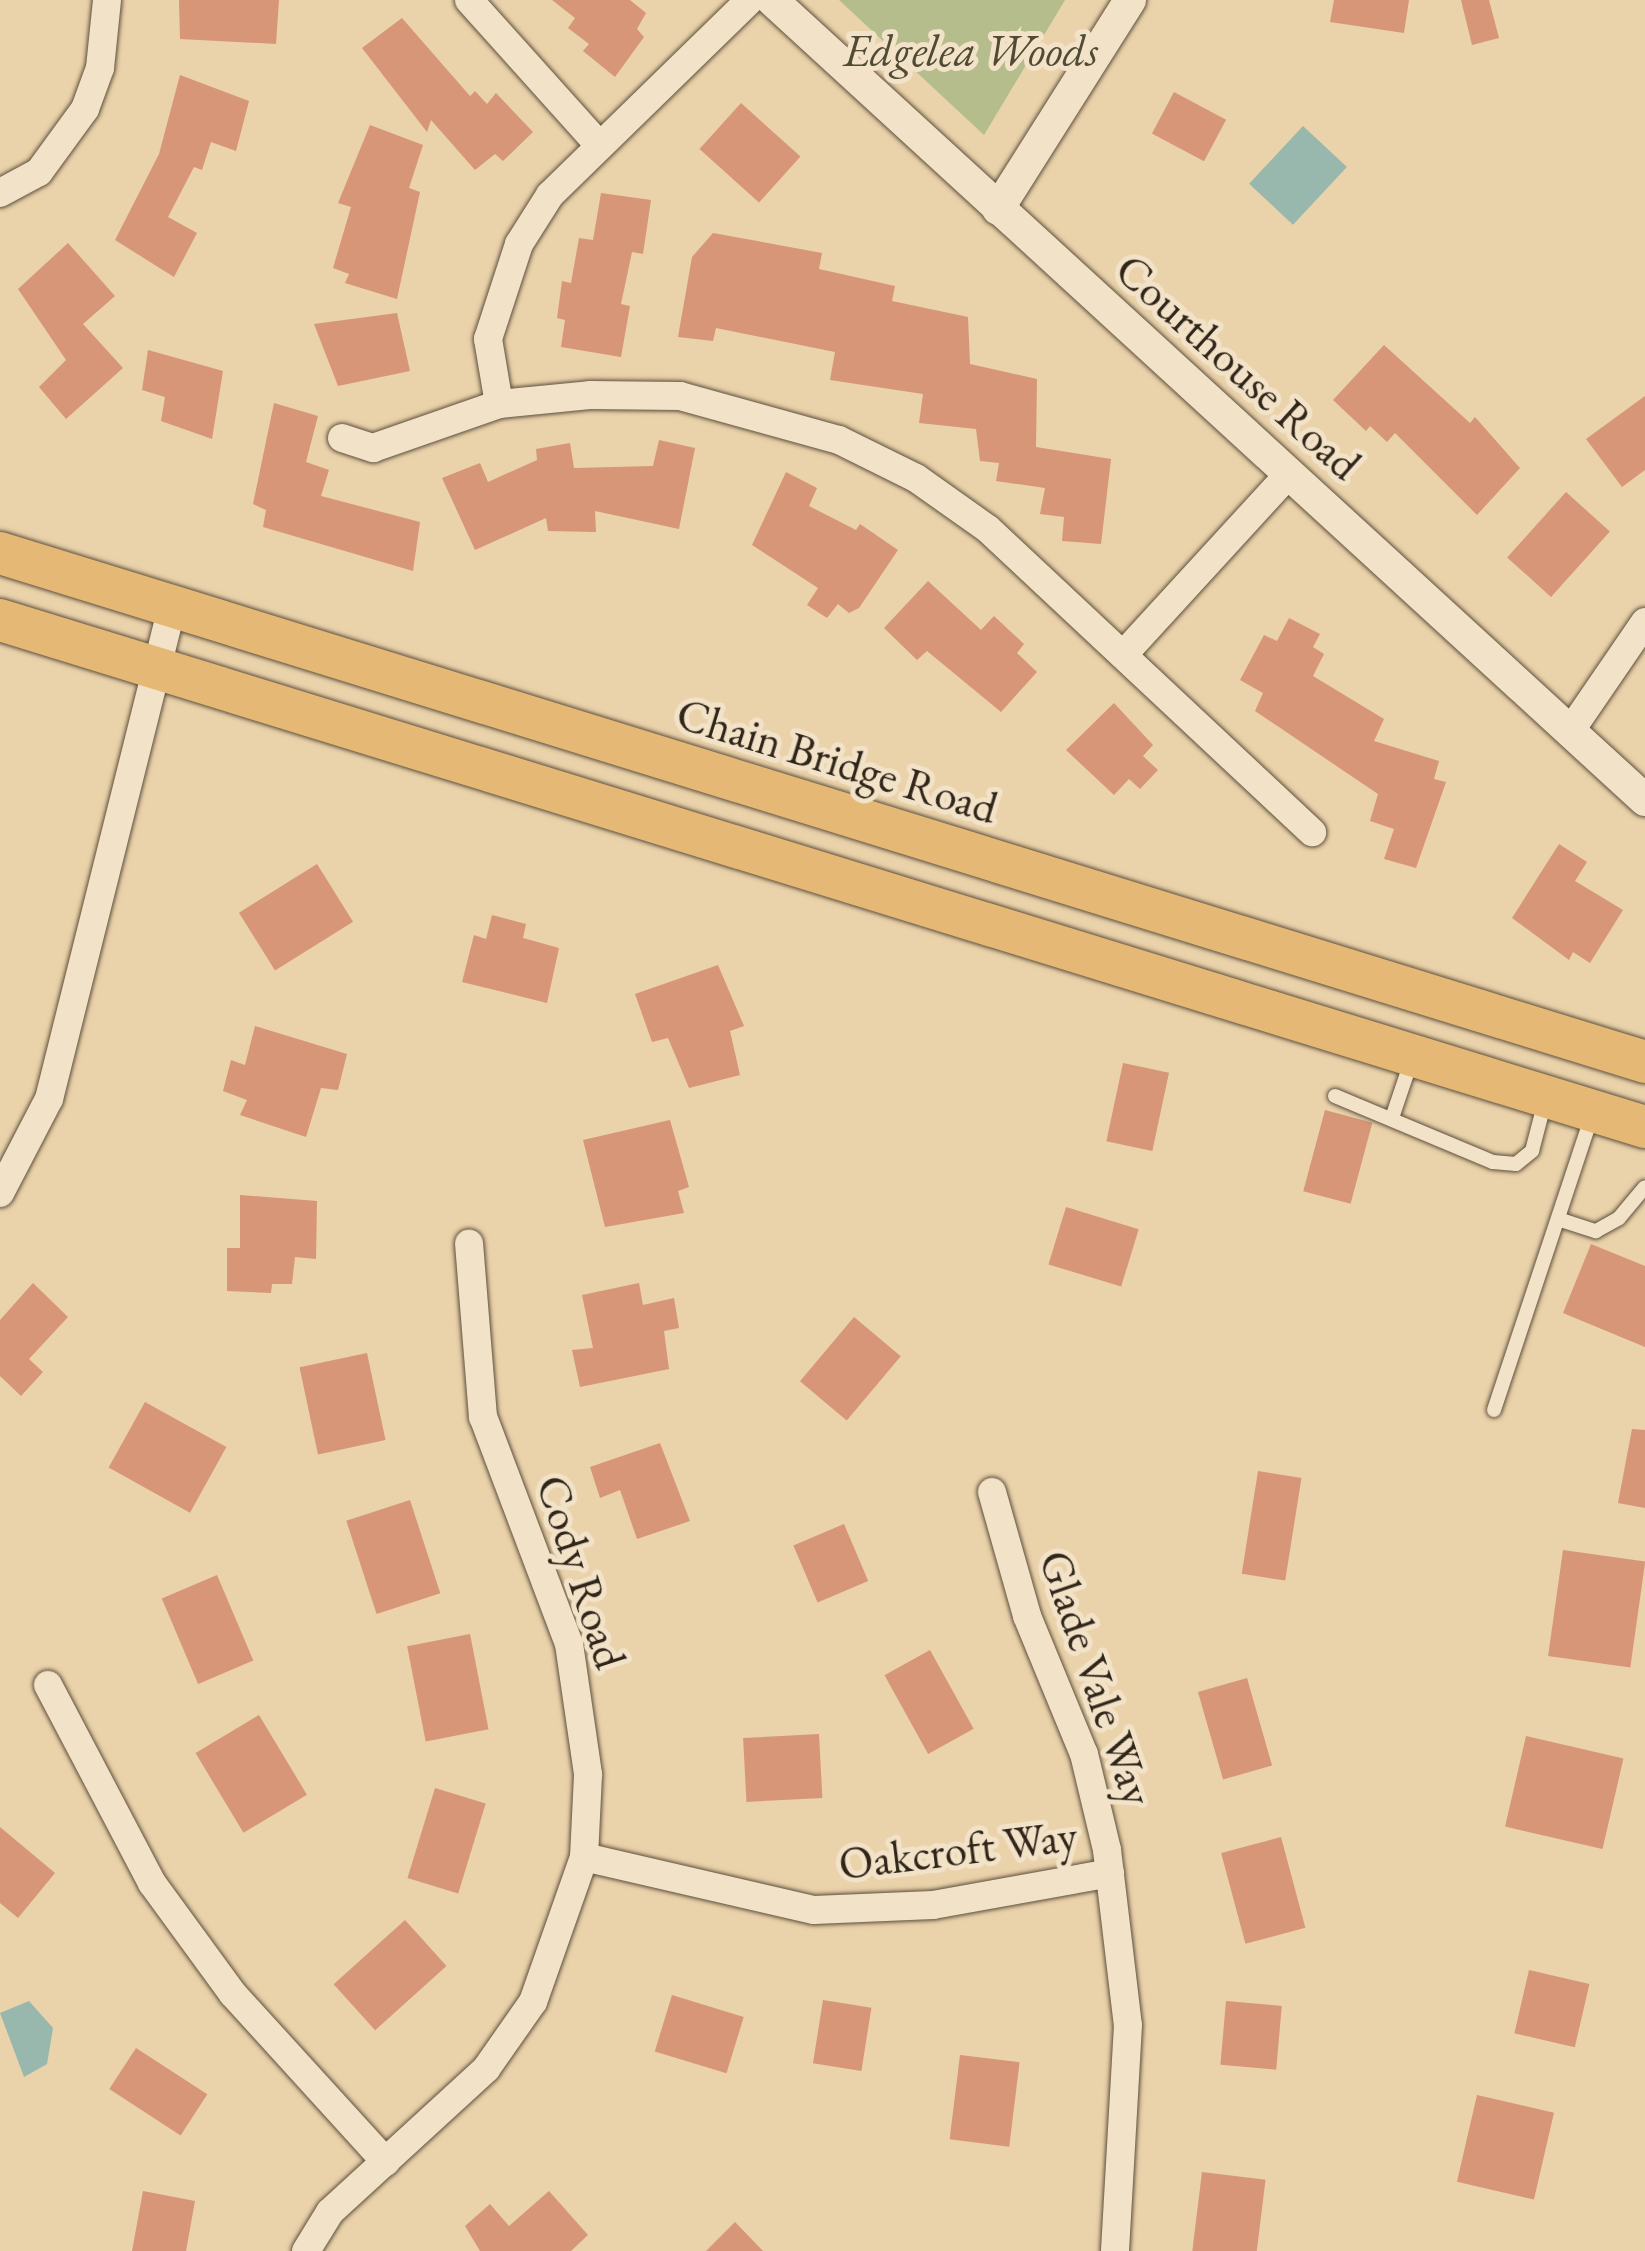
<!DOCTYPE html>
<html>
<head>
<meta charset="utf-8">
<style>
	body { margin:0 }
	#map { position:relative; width:1645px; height:2251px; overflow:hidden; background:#ead2aa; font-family:"EB Garamond",serif }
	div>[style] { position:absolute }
	.green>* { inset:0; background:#b4bd8b }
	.water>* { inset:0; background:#98b7ad; transform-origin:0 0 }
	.building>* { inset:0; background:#d79677; transform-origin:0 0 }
	.roads { filter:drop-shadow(0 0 2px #5e503d) drop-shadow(0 0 2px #5e503d) }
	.service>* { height:14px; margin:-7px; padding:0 7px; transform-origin:7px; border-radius:7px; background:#f1e2c8 }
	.minor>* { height:28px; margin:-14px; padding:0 14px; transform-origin:14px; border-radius:14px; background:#f1e2c8 }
	.tertiary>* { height:32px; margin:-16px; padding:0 16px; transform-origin:16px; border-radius:16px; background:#f1e2c8 }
	.primary>* { height:42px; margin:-21px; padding:0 21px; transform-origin:21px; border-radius:21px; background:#e5b975 }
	span { translate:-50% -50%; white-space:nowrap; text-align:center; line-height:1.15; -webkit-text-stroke:10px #f1e2c8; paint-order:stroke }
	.park-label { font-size:45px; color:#514b36; font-style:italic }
	.street-label { font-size:45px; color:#302519 }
</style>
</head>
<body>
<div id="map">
	<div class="green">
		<div style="clip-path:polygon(839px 0,1065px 0,984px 135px)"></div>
	</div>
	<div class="water">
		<div style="left:1303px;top:126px;width:60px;height:79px;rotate:43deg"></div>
		<div style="clip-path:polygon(29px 2001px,53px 2028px,47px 2064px,24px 2077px,0 2013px)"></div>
	</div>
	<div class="building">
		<div style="clip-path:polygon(179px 0,279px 0,276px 44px,180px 39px)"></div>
		<div style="clip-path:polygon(552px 0,630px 0,646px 13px,637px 29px,644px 37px,615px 77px,583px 51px,589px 44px,568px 28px,575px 18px)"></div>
		<div style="clip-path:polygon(1334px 0,1409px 0,1404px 33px,1330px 22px)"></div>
		<div style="clip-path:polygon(1461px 0,1489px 0,1499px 38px,1472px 45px)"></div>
		<div style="clip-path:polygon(402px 18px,470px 96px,475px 91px,487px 104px,496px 93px,533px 132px,503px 161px,495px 154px,475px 170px,431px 120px,427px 132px,362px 48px)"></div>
		<div style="clip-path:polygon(180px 75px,249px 101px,236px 151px,211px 142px,202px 170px,194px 167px,168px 217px,197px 233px,174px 277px,115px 240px,159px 154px)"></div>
		<div style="left:1174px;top:92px;width:59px;height:47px;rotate:28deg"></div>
		<div style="left:741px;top:103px;width:80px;height:62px;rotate:42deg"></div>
		<div style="clip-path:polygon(370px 125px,423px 145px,409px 188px,420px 192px,397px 299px,345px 283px,349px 274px,333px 268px,351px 207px,338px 203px)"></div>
		<div style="clip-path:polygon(601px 193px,651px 200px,643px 254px,632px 252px,621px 304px,630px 306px,621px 357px,561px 347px,565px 320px,557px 318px,562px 281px,571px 283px,579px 238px,593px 240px)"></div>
		<div style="clip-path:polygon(713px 233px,822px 253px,819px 269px,895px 286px,892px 301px,968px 317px,970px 364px,1037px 379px,1036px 447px,1111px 459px,1101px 544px,1062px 541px,1064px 517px,1040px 514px,1045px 488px,996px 481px,999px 463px,980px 461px,976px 429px,919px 423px,923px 394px,830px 380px,835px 352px,716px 328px,713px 341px,678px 337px,692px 257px)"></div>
		<div style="clip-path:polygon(68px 243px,115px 296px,83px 324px,123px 368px,66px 419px,39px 387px,66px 360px,18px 289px)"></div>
		<div style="clip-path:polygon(397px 313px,410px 371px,338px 386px,314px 324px)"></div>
		<div style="clip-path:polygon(1384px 345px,1470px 423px,1475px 417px,1520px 468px,1477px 515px,1395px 433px,1387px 442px,1370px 426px,1366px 431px,1333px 400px)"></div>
		<div style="clip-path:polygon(148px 350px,223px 371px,212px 439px,161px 421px,165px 397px,142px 390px)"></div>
		<div style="clip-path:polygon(1645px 396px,1645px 470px,1622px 487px,1586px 439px)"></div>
		<div style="clip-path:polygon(274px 403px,318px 416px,306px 462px,329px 470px,321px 496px,420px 522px,413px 571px,263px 527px,266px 510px,253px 504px)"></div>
		<div style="clip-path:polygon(659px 440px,695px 448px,679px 529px,595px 511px,596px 532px,548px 531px,546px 518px,475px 550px,442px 478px,480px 463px,488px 482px,537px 460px,536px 449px,570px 443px,574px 468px,653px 466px)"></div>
		<div style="clip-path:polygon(786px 472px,817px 488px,809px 506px,856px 530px,860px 524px,898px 550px,859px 608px,849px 613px,838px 604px,827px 618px,807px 605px,818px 588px,752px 545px)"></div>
		<div style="left:1566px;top:492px;width:59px;height:88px;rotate:42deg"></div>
		<div style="clip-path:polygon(928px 581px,981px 630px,994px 616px,1024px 644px,1017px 653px,1037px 672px,1001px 712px,927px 651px,917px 660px,884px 628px)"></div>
		<div style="clip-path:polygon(1289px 618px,1320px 634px,1313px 647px,1324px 654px,1313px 676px,1384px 719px,1374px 741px,1439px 761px,1434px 779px,1446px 782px,1416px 868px,1384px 859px,1394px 829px,1370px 821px,1378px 794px,1255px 711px,1263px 693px,1240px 680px,1264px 635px,1277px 641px)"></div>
		<div style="clip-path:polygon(1114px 703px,1153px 745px,1143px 756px,1158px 770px,1140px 789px,1129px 779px,1114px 795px,1066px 750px)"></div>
		<div style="clip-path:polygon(1559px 844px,1587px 862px,1575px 881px,1623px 910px,1590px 963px,1573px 952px,1569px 960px,1512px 918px)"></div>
		<div style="left:317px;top:864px;width:68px;height:92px;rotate:58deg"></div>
		<div style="clip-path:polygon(492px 915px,526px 924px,523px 938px,559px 948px,547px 1003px,462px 982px,474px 935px,486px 939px)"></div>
		<div style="clip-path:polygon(718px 965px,744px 1026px,730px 1031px,740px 1075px,689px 1088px,668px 1038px,652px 1042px,635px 994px)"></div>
		<div style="clip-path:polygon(255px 1026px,347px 1054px,338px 1090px,321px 1088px,306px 1137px,240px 1115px,247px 1100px,223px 1091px,231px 1060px,245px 1065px)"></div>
		<div style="left:1123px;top:1063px;width:47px;height:80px;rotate:12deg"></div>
		<div style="left:1325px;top:1110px;width:49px;height:84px;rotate:15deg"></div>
		<div style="clip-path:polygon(670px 1120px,689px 1187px,678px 1191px,684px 1213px,605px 1227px,583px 1140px)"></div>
		<div style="clip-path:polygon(240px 1195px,317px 1201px,316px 1259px,295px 1257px,292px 1284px,272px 1284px,271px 1293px,227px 1291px,227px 1248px,240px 1248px)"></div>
		<div style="left:1066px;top:1207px;width:76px;height:60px;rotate:17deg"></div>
		<div style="clip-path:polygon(1591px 1244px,1645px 1266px,1645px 1347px,1563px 1313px)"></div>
		<div style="clip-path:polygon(33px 1283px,68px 1317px,29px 1359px,43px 1372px,21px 1396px,0 1376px,0 1320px)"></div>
		<div style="clip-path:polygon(639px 1283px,643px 1305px,674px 1298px,679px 1328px,664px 1331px,669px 1369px,580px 1387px,572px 1350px,593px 1348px,582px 1295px)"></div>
		<div style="left:854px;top:1317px;width:61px;height:84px;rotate:40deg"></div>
		<div style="left:367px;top:1353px;width:89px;height:69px;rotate:78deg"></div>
		<div style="left:145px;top:1402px;width:93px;height:75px;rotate:29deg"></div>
		<div style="clip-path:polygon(1632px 1429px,1645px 1430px,1645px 1508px,1618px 1503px)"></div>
		<div style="clip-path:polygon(660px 1443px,690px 1521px,637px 1539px,620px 1490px,600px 1498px,590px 1467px)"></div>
		<div style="left:1258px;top:1471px;width:44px;height:104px;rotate:9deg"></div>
		<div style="left:410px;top:1500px;width:98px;height:67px;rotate:72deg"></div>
		<div style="left:844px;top:1524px;width:62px;height:55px;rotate:67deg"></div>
		<div style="left:1563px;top:1550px;width:83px;height:107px;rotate:8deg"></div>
		<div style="left:217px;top:1575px;width:93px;height:60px;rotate:67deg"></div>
		<div style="left:470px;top:1634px;width:97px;height:64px;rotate:79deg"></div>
		<div style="left:930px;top:1650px;width:90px;height:52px;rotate:61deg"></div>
		<div style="left:1247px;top:1678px;width:91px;height:51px;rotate:74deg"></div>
		<div style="left:259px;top:1715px;width:93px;height:74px;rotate:59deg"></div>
		<div style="left:819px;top:1734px;width:64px;height:76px;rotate:87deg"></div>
		<div style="left:1526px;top:1736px;width:100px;height:93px;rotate:13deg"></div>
		<div style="left:435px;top:1788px;width:53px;height:94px;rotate:17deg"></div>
		<div style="clip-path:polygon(0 1827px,55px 1873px,18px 1918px,0 1903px)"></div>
		<div style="left:1281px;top:1837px;width:94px;height:62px;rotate:75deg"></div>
		<div style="left:405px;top:1920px;width:62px;height:96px;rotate:48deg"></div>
		<div style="left:1529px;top:1970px;width:62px;height:65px;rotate:13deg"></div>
		<div style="left:672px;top:1995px;width:75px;height:59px;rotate:17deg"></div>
		<div style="left:823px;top:2000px;width:49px;height:64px;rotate:9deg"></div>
		<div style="left:1226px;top:2001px;width:56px;height:64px;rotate:5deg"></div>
		<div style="left:136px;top:2048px;width:85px;height:49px;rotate:33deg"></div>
		<div style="left:960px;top:2055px;width:60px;height:85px;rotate:7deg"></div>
		<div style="left:1477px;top:2095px;width:79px;height:89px;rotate:13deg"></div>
		<div style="left:1202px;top:2172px;width:64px;height:80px;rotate:7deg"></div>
		<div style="clip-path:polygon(143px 2191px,195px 2201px,186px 2251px,132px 2251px)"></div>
		<div style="clip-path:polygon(549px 2191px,588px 2235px,571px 2251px,480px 2251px,465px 2226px,490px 2204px,509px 2226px)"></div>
		<div style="clip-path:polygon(735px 2222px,763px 2251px,706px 2251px)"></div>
	</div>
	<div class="roads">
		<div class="service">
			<div style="left:1335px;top:1096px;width:171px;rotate:22.7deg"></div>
			<div style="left:1493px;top:1162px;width:23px;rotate:5deg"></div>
			<div style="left:1516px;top:1164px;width:21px;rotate:-39deg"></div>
			<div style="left:1532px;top:1151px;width:52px;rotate:-75.4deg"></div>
			<div style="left:1393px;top:1115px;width:59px;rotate:-71.3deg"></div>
			<div style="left:1558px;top:1219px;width:40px;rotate:18deg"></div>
			<div style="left:1596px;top:1231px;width:26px;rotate:-29deg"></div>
			<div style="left:1619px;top:1218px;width:40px;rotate:-50deg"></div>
			<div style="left:1494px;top:1410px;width:310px;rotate:-71.6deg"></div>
		</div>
		<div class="minor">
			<div style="left:469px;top:0;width:195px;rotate:48.1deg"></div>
			<div style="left:0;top:193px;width:44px;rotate:-28.3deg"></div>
			<div style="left:39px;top:172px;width:78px;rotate:-53.9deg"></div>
			<div style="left:85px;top:109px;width:44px;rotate:-69.9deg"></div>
			<div style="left:100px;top:68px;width:68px;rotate:-84.1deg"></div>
			<div style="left:499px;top:404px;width:66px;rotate:-99.6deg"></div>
			<div style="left:488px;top:339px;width:100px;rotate:-71.9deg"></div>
			<div style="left:519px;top:244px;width:58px;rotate:-57.7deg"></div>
			<div style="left:550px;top:195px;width:279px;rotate:-44.3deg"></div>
			<div style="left:342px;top:438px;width:33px;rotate:18deg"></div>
			<div style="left:373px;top:448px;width:133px;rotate:-19.2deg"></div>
			<div style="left:499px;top:404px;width:91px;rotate:-5.6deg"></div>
			<div style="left:590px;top:395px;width:90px;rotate:0.6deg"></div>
			<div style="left:680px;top:396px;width:165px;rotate:15.5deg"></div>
			<div style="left:839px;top:440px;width:86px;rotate:26.3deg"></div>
			<div style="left:916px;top:478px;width:88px;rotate:35.3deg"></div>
			<div style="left:988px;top:529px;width:444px;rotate:43.1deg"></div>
			<div style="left:1123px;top:655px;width:246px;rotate:-47.5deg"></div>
			<div style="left:1571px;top:730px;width:131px;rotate:-55.6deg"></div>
			<div style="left:0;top:1193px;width:106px;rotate:-62.5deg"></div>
			<div style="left:49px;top:1099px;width:507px;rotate:-75.96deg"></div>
			<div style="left:992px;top:1492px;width:129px;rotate:74.2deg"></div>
			<div style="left:1027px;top:1616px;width:149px;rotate:67.6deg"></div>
			<div style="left:1084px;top:1754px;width:99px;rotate:76.5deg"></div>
			<div style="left:1107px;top:1850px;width:176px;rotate:83.2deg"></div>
			<div style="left:1128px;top:2025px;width:226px;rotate:93.3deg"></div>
			<div style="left:48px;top:1685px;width:224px;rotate:62.3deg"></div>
			<div style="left:152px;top:1883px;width:137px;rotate:53.9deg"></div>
			<div style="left:233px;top:1994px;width:227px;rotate:47.7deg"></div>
			<div style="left:584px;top:1857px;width:236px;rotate:13deg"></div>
			<div style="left:814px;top:1910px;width:119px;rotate:-2.4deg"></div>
			<div style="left:933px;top:1905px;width:180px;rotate:-10.2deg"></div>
			<div style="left:306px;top:2251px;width:46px;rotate:-58.4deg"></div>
			<div style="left:330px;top:2212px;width:212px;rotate:-42.5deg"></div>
			<div style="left:486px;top:2069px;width:82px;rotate:-55deg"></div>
			<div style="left:533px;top:2002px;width:154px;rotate:-70.6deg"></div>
			<div style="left:584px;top:1857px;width:83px;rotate:-87.2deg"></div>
			<div style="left:588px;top:1774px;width:131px;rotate:-98.3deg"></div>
			<div style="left:569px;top:1644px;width:243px;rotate:-110.7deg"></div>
			<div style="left:483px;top:1417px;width:174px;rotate:-94.6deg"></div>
		</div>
		<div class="tertiary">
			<div style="left:772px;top:0;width:1184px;rotate:42.5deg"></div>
			<div style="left:998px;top:209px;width:247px;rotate:-57.7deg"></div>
		</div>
		<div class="primary">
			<div style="left:0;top:553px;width:1722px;rotate:17.19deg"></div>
			<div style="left:0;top:620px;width:1721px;rotate:17.13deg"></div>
		</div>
	</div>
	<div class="park-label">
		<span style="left:971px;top:51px">Edgelea Woods</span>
	</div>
	<div class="street-label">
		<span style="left:1238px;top:367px;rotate:42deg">Courthouse Road</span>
		<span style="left:837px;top:761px;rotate:17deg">Chain Bridge Road</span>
		<span style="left:581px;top:1572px;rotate:72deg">Cody Road</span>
		<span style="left:1096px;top:1678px;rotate:71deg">Glade Vale Way</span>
		<span style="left:958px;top:1850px;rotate:-7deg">Oakcroft Way</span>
	</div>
</div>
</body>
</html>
